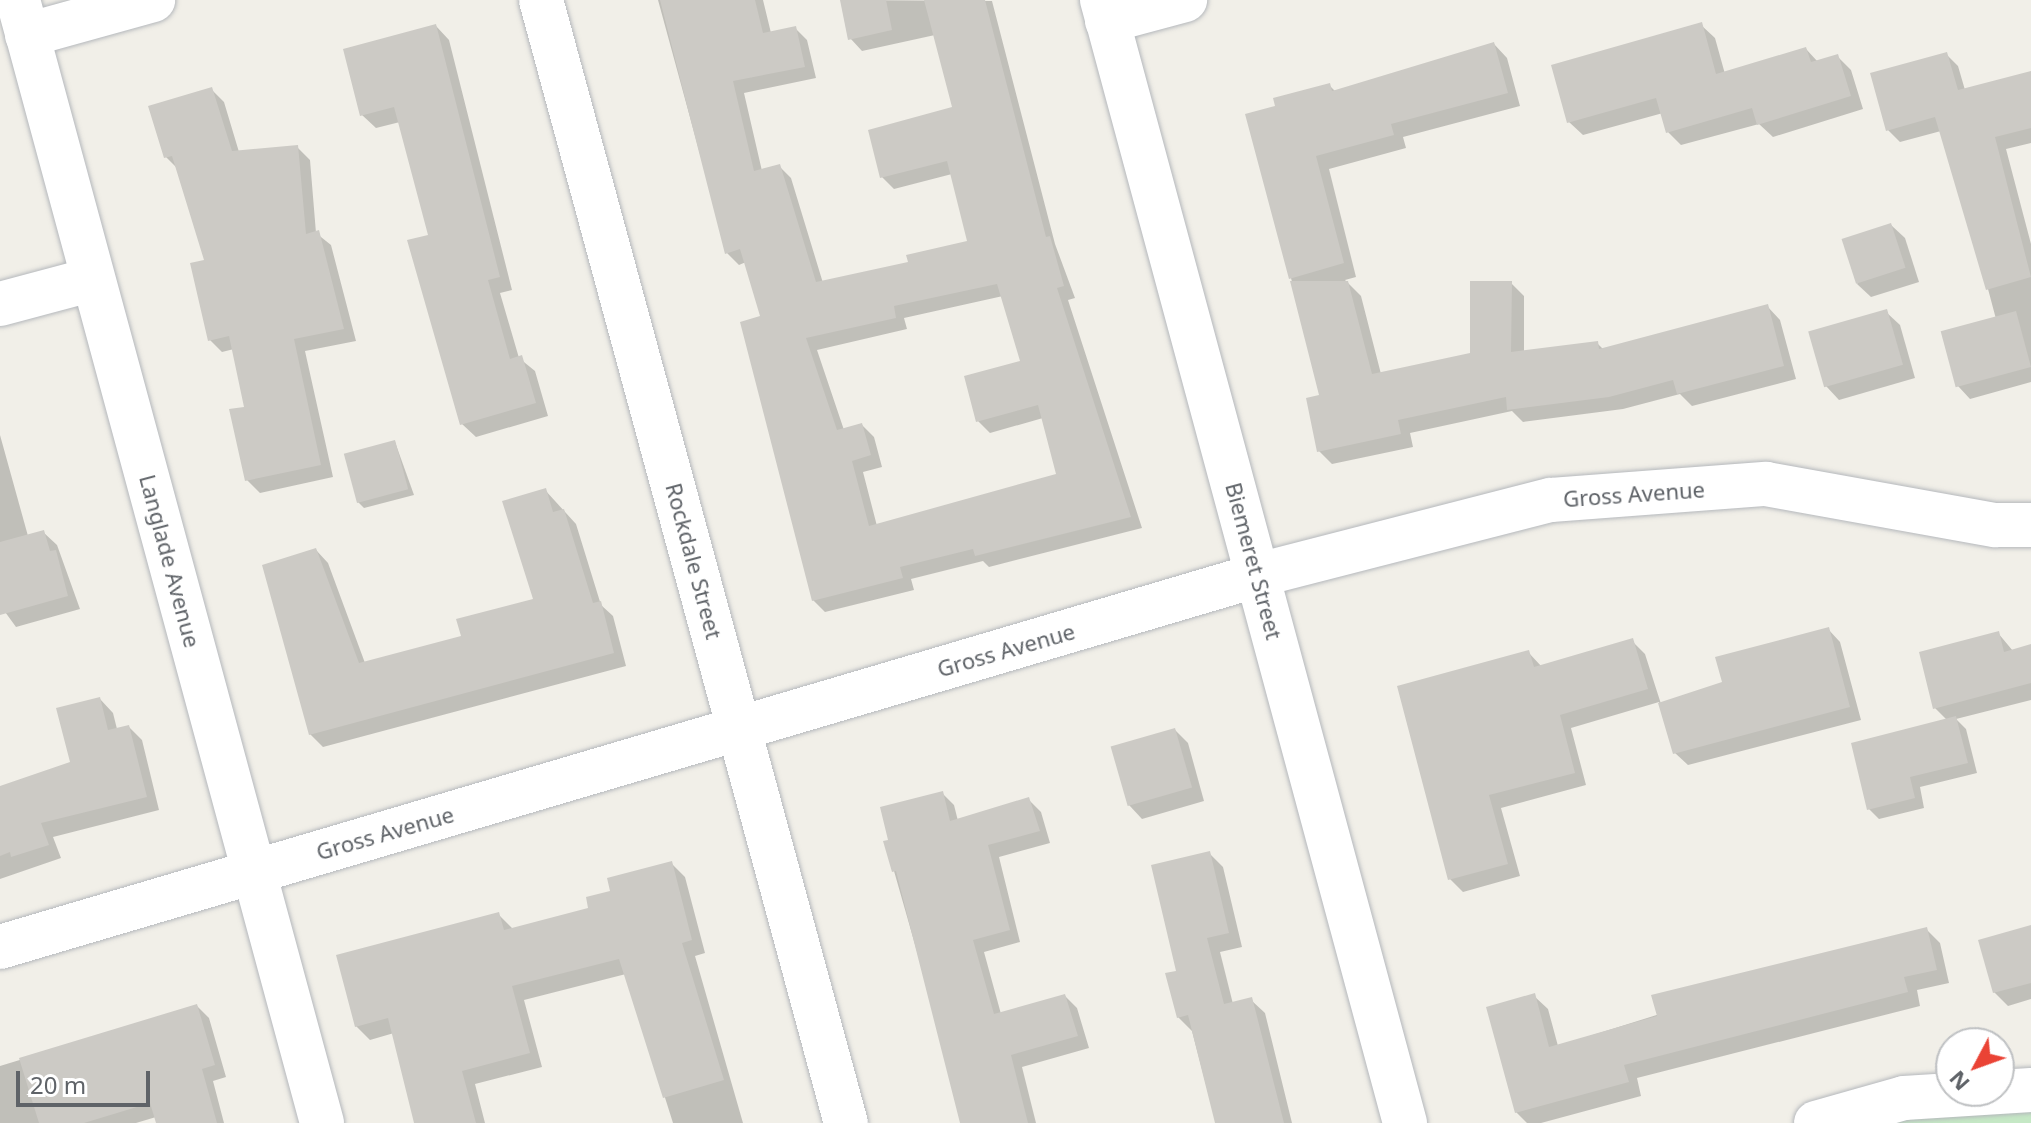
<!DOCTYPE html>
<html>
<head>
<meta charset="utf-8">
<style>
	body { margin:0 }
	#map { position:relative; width:2031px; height:1123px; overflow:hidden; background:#f1efe8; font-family:"Noto Sans",sans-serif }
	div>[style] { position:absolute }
	.green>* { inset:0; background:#c5e8c5 }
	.shadow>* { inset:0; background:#0003 }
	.building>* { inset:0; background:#cccac5; transform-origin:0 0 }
	.roads { filter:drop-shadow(0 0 2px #b5b8bc) drop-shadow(0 0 2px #b5b8bc) }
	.minor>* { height:44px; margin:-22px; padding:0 22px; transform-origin:22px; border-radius:22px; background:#fff }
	span { translate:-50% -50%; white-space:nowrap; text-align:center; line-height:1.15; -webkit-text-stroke:6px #fff; paint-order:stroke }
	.street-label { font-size:22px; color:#5f6368 }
	.north { position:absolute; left:1935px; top:1027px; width:80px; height:80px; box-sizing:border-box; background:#fff; border:2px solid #bfc1c3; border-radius:50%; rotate:229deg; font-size:22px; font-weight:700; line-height:32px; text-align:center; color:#5f6368 }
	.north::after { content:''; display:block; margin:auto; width:28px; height:36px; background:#ea4335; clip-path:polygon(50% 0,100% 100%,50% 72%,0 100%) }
	.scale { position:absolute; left:16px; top:1071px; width:134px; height:36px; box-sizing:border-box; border:4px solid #5f6368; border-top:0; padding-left:10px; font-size:24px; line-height:28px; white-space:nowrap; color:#5f6368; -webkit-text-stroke:6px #fff; paint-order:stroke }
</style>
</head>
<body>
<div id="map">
	<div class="green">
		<div style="clip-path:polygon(2031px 1090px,2031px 1123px,1816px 1123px)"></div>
	</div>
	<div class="shadow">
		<div style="clip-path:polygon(evenodd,658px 0,763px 0,771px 33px,795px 28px,807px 40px,816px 78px,744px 93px,762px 171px,779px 166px,791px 178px,823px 283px,910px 263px,970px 242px,952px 174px,894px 189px,882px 177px,955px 108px,935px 35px,862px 51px,850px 38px,844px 0,992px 1px,1055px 244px,1075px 298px,1068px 300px,1142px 528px,989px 567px,983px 561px,911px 579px,914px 590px,825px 612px,813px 600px,763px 318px,746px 262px,739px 265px,727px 253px,658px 0,1003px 296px,1022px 363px,978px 421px,990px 433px,1043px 418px,1059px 475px,877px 526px,863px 472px,882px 467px,874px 437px,862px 425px,844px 430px,817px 350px,907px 329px,904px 318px,1003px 296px)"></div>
		<div style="clip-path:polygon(1701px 25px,1715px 38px,1725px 74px,1806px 49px,1818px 62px,1837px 56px,1851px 70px,1863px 109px,1773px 137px,1759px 124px,1681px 145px,1668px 132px,1663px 113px,1583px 135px,1569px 122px)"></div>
		<div style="clip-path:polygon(436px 26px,449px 40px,512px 290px,500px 293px,519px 358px,535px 371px,548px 416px,476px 437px,462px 424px,430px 236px,400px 122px,376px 128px,362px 115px)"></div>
		<div style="clip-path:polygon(1494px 44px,1507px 58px,1520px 106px,1403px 137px,1406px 148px,1329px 169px,1356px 277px,1345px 280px,1361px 296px,1381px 374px,1472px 355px,1511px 283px,1524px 296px,1524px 352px,1597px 343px,1604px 350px,1767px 306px,1780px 320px,1796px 379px,1692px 406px,1680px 394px,1623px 409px,1523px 422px,1512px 411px,1410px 433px,1413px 447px,1332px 464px,1319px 451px,1321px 396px,1291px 278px,1277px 107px,1329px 85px,1336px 92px)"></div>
		<div style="clip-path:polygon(1946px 54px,1958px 66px,1965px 90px,2031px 73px,2031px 143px,2006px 149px,2031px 244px,2031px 382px,1970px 399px,1958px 386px,1996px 319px,1976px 244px,1941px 131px,1900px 142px,1888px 130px)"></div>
		<div style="clip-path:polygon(211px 89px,224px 102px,239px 152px,297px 147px,310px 160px,316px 233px,331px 245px,356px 341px,305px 351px,333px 477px,260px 493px,247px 480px,246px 408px,234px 349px,222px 352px,210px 340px,206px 262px,178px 169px,166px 157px)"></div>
		<div style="clip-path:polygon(1891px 225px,1905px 238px,1919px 282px,1871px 297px,1857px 284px)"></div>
		<div style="clip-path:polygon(1886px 312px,1900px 325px,1915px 378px,1839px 400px,1826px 386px)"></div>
		<div style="clip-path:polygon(0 435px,28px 536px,43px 532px,57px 545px,80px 609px,16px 627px,0 605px)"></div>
		<div style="clip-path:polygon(395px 442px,414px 495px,364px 508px,357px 501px)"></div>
		<div style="clip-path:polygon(545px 490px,576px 524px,601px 605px,613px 616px,626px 666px,323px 747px,310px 734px,316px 550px,328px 563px,365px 663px,463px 637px,536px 601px)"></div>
		<div style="clip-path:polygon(1828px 629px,1840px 642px,1861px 720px,1688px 765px,1675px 753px,1659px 702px,1571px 728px,1586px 785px,1501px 808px,1520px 876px,1463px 892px,1450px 879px,1528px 652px,1542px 667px,1632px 641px,1645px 654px,1661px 704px,1724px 684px)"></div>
		<div style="clip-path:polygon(1998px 633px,2013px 651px,2031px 646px,2031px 700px,1956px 719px,1966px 729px,1977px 773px,1920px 787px,1924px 808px,1879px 819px,1869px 809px,1948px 721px,1935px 708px)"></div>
		<div style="clip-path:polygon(100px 699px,113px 713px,117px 729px,129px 727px,142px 740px,159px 810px,53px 837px,61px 858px,0 879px,0 787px,72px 764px)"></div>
		<div style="clip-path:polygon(1175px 730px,1188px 743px,1204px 801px,1142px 819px,1129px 805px)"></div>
		<div style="clip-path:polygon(942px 793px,954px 805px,958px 821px,1029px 800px,1041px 812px,1050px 843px,999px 857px,1020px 942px,984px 952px,1001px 1014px,1065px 996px,1077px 1008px,1089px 1048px,1022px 1067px,1036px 1123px,966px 1123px,894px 871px)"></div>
		<div style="clip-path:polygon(1209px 853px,1223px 867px,1242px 947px,1220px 952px,1233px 1004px,1251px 1000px,1265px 1013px,1292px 1123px,1216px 1123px,1192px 1031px,1178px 1017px,1178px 972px)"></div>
		<div style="clip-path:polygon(671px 863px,685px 877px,705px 953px,695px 956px,743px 1123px,673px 1123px,626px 974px,524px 1000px,542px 1067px,475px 1084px,485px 1123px,416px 1123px,394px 1033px,370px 1040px,356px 1026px,499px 915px,513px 929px,591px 909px)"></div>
		<div style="clip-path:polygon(2031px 927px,2031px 999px,2008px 1006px,1994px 992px)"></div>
		<div style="clip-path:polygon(1927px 930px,1940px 943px,1949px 983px,1917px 990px,1920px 1006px,1637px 1078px,1641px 1096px,1541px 1123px,1527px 1123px,1516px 1112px,1534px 996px,1548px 1009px,1558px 1046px)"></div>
		<div style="clip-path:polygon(197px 1006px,209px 1018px,226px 1077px,213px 1081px,224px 1123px,158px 1123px,156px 1117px,136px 1123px,0 1123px,0 1066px)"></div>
	</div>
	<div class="building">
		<div style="clip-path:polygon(evenodd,660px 0,755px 0,763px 33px,796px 26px,805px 67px,733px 81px,754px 171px,780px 164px,816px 282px,908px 262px,906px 255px,967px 241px,947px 161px,880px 178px,868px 130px,952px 107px,924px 0,985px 0,1046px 237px,1050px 236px,1064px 286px,1057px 288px,1131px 517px,975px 556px,973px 549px,900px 567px,903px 578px,812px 601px,740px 322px,760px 316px,740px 249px,725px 254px,660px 0,997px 284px,1020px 361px,964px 376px,976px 422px,1038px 405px,1056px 474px,869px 526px,852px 461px,871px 455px,862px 423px,837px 430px,806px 338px,896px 318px,894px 306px,997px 284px)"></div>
		<div style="clip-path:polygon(840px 0,886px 0,892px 30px,848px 40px)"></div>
		<div style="clip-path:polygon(1702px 22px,1716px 74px,1806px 47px,1811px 62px,1838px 54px,1851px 96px,1757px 125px,1752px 108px,1666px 133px,1656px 98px,1567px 123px,1551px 65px)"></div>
		<div style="clip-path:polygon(436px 24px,500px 277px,488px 280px,510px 359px,522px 355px,536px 403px,460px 425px,407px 240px,428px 235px,394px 107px,360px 116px,343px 49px)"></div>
		<div style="clip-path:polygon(1494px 42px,1508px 93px,1391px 124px,1394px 135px,1316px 156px,1344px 263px,1289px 279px,1245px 114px,1275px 106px,1273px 98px,1330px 83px,1332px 91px)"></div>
		<div style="clip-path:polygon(1947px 52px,1958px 90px,2031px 71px,2031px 128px,1995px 137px,2031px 277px,1986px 290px,1935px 117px,1886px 131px,1870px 73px)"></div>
		<div style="clip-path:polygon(212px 87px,232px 151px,298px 145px,306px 234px,319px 230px,344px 329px,294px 339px,321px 465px,245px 481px,229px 409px,244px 407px,229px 336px,208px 341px,190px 263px,204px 260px,172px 156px,164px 158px,148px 106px)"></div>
		<div style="left:1891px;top:223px;width:47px;height:52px;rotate:72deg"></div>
		<div style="clip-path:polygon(1290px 281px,1348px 281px,1372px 374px,1470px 353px,1470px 281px,1512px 281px,1511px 352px,1598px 341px,1599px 349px,1768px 304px,1784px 366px,1677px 394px,1673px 380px,1609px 397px,1507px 410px,1506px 397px,1398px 420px,1401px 434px,1317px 452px,1306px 398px,1319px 395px)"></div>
		<div style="left:1887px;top:309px;width:58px;height:82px;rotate:74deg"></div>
		<div style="left:2016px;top:311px;width:58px;height:78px;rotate:75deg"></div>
		<div style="left:395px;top:440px;width:51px;height:53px;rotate:75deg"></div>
		<div style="clip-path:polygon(546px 488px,553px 512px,564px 509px,593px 603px,601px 601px,614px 653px,309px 735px,262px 565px,316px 548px,359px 663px,461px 636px,456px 619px,533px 599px,502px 501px)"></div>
		<div style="clip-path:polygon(44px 530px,50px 551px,56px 550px,68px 596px,0 615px,0 542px)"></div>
		<div style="clip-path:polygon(1829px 627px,1850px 707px,1673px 754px,1658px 703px,1722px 682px,1715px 657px)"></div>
		<div style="clip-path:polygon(1999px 631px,2004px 652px,2031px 644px,2031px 683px,1933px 709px,1919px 652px)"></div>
		<div style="clip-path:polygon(1633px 638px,1648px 689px,1560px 715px,1575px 773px,1489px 795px,1508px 864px,1448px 880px,1397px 686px,1529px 650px,1534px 667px)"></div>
		<div style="clip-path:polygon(100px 697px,108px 730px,129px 725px,147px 797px,41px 823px,49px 845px,11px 857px,10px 852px,0 856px,0 786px,70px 762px,56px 708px)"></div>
		<div style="clip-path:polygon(1956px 716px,1968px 763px,1910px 777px,1915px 798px,1867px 810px,1851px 743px)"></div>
		<div style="left:1175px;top:728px;width:62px;height:67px;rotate:74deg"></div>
		<div style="clip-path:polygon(943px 791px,950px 821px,1029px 797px,1040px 831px,988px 845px,1010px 930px,973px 940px,994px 1014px,1065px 994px,1078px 1036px,1011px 1055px,1028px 1123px,960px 1123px,896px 871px,892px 872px,883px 841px,888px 840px,880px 807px)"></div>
		<div style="clip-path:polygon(1210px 851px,1229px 933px,1207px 938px,1224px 1004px,1252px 997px,1284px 1123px,1215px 1123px,1188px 1015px,1177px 1018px,1165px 973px,1176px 971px,1151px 865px)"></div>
		<div style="clip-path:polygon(672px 861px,692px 940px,682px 943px,724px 1080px,663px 1098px,619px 959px,512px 986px,530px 1053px,462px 1071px,476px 1123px,414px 1123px,388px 1018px,355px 1027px,336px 955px,499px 912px,504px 930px,588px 908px,586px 897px,610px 891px,607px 878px)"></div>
		<div style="clip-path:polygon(2031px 925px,2031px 983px,1993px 993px,1978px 940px)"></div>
		<div style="clip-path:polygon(1927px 927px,1937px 970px,1904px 977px,1908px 992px,1624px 1065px,1629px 1082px,1515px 1113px,1486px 1007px,1535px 993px,1549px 1047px,1657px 1016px,1651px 995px)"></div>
		<div style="clip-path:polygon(197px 1004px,215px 1065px,202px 1069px,217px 1123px,156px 1123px,150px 1103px,84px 1123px,39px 1123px,19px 1058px)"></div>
	</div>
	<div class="roads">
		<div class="minor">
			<div style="left:18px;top:0;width:1163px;rotate:74.85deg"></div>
			<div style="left:541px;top:0;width:1164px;rotate:74.81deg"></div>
			<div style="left:1102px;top:0;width:1163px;rotate:74.9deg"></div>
			<div style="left:1107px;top:21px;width:81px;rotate:-15.1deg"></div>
			<div style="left:27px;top:35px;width:131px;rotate:-15.5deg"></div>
			<div style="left:0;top:304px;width:96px;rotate:-15deg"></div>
			<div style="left:0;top:947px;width:1312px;rotate:-16.47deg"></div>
			<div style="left:1258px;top:575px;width:302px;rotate:-14.4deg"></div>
			<div style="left:1551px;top:500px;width:216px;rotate:-4.3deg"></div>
			<div style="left:1766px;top:484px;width:233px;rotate:10.2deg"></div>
			<div style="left:1995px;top:525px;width:36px"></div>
			<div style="left:1816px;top:1123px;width:91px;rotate:-15.9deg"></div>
			<div style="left:1904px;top:1098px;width:127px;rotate:-3.6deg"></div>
		</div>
	</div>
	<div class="street-label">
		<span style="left:1634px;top:494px;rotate:-4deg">Gross Avenue</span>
		<span style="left:170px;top:561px;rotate:75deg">Langlade Avenue</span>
		<span style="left:694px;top:561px;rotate:75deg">Rockdale Street</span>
		<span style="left:1254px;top:561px;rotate:75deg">Biemeret Street</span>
		<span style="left:1006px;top:650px;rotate:-16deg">Gross Avenue</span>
		<span style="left:385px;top:833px;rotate:-16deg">Gross Avenue</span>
	</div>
	<div class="north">N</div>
	<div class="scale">20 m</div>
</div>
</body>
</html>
